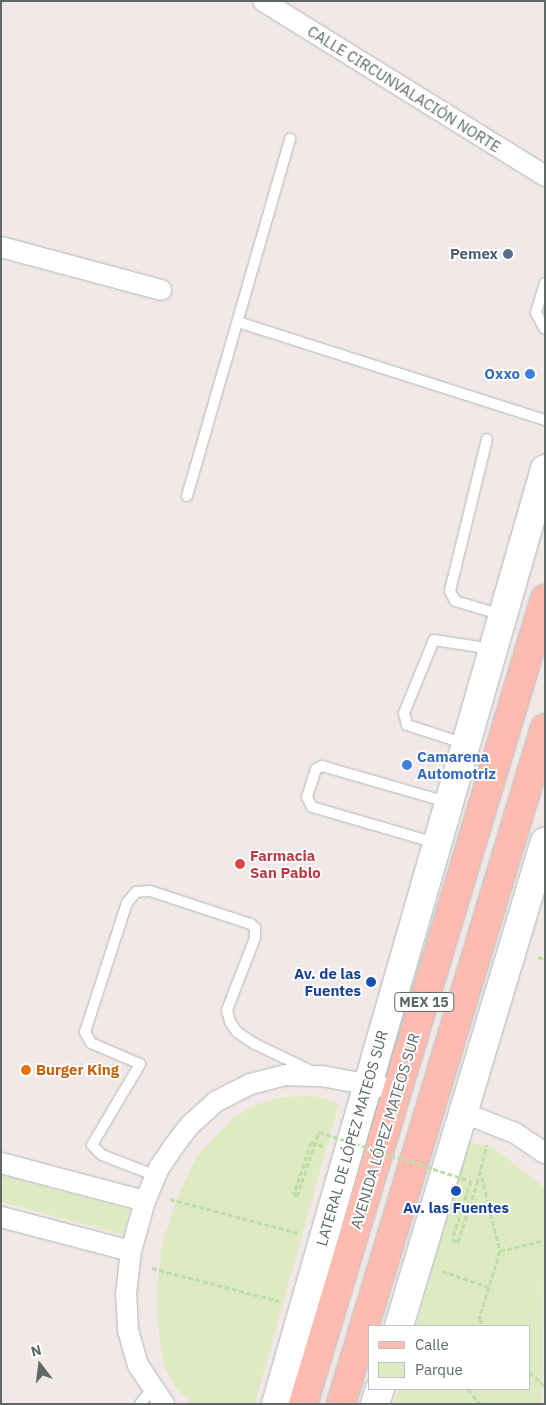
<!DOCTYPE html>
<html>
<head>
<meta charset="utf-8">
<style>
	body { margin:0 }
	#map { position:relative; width:546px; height:1405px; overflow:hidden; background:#f2e8e7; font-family:"IBM Plex Sans",sans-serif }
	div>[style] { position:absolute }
	.green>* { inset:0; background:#deebc2; transform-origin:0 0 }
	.path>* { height:3px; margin-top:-1.5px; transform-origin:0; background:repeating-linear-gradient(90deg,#bcdea4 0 5px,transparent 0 7.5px) }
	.roads { filter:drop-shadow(0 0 1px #afb8b7) drop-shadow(0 0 1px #afb8b7) }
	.service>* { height:10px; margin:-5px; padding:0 5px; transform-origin:5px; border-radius:5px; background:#fff }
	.minor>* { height:20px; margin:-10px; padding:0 10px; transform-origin:10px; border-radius:10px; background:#fff }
	.secondary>* { height:28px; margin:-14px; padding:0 14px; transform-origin:14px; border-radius:14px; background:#fff }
	.primary>* { height:28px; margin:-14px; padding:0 14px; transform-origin:14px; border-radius:14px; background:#ffbbaf }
	.path-bridge>* { height:3px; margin-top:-1.5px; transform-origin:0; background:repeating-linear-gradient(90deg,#bcdea4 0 5px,transparent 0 7.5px) }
	.dots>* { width:14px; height:14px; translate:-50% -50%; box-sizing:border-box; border:2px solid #fff; border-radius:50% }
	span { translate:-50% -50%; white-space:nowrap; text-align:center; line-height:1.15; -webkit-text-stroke:4px #fff; paint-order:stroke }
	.shield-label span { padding:1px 4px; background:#fff; border:1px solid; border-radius:4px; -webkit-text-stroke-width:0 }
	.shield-label { font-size:14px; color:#5e6967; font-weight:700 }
	.street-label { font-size:15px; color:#5e6967 }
	.service-label { font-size:15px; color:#4e5e75; font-weight:700 }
	.right { translate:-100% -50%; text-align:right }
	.shop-label { font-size:15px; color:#366cbe; font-weight:700 }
	.left { translate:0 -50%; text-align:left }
	.health-label { font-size:15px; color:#be3a42; font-weight:700 }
	.transit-label { font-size:15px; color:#164399; font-weight:700 }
	.food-label { font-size:15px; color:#c56008; font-weight:700 }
	.frame { position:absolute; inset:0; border:2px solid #5e6967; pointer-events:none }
	.legend { position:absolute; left:368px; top:1325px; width:162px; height:65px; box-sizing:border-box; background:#fff; border:1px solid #bfc3c2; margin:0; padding:6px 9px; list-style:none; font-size:15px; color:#5e6967 }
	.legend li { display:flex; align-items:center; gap:10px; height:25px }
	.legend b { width:25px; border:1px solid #bfc3c2 }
	.north { position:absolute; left:15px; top:1340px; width:50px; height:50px; -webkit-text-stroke:4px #fff; paint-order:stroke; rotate:345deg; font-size:14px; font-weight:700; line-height:20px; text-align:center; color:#5e6967 }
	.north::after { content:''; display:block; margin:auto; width:18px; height:22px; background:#5e6967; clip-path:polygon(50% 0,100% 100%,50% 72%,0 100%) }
</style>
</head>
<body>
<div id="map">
	<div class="green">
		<div style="clip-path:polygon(313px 1096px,339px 1103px,255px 1404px,192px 1404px,176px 1388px,165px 1368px,159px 1336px,157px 1289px,163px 1240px,178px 1196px,196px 1157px,233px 1118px,255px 1105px,281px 1097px)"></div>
		<div style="clip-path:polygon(468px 1142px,495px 1149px,545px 1188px,542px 1404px,394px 1404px,398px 1389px,530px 1389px,530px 1326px,416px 1326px)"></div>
		<div style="left:1px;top:1175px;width:133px;height:26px;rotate:15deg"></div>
	</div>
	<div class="path">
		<div style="left:538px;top:957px;width:7px;rotate:16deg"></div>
		<div style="left:311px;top:1142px;width:13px;rotate:18deg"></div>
		<div style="left:480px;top:1170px;width:83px;rotate:76.1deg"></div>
		<div style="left:500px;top:1251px;width:71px;rotate:107.2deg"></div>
		<div style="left:479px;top:1319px;width:10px;rotate:45deg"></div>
		<div style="left:477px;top:1183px;width:40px;rotate:-75.6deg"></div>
		<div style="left:170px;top:1199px;width:133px;rotate:14.8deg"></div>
		<div style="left:500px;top:1251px;width:46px;rotate:-13.7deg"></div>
		<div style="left:152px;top:1268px;width:131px;rotate:14.6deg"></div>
		<div style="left:442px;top:1271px;width:50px;rotate:18.8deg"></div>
		<div style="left:530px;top:1372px;width:21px;rotate:45deg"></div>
		<div style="left:468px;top:1389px;width:19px;rotate:51deg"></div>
	</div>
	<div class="roads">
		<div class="service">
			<div style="left:545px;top:283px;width:31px;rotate:107deg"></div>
			<div style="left:536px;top:313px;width:18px;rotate:61deg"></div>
			<div style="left:238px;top:322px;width:322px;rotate:17.7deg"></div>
			<div style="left:487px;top:439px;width:156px;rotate:103.7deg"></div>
			<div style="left:450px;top:591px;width:11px;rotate:63deg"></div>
			<div style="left:455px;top:601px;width:49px;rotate:16.6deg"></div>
			<div style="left:187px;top:496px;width:372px;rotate:-73.9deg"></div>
			<div style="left:466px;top:744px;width:62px;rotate:-162.1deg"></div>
			<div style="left:407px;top:725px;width:12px;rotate:-104deg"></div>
			<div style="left:404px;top:713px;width:79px;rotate:-67.7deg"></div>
			<div style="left:434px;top:640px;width:59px;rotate:8.8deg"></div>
			<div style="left:436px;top:843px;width:129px;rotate:-163.8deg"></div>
			<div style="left:312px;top:807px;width:11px;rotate:-117deg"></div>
			<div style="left:307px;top:797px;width:29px;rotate:-72deg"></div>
			<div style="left:316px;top:769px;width:7px;rotate:-27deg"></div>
			<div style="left:322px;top:766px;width:130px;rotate:16.1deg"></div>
			<div style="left:156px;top:1176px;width:58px;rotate:-158.7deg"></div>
			<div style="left:102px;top:1155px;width:14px;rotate:-135deg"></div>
			<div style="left:92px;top:1145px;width:94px;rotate:-59.3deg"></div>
			<div style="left:140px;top:1064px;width:53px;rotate:-156.8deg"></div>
			<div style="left:91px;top:1043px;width:13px;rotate:-119deg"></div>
			<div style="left:85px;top:1032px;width:136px;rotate:-72deg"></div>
			<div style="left:127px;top:903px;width:14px;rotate:-51deg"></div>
			<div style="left:136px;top:892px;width:14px;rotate:-4deg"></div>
			<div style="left:150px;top:891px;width:106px;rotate:18.1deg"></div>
			<div style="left:251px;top:924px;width:6px;rotate:45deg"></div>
			<div style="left:255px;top:928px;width:10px;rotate:90deg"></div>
			<div style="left:255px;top:938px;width:77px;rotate:111.3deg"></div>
			<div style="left:227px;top:1010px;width:12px;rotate:76deg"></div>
			<div style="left:230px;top:1022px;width:12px;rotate:55deg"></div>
			<div style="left:237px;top:1032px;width:22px;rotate:34deg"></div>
			<div style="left:255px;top:1044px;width:62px;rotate:25.7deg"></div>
			<div style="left:140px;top:1404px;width:19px;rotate:-51deg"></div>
		</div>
		<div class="minor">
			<div style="left:263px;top:1px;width:332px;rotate:31.8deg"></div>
			<div style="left:1px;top:247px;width:166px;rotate:15deg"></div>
			<div style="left:464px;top:1113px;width:55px;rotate:21.4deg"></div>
			<div style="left:515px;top:1133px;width:36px;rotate:34deg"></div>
			<div style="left:1px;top:1163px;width:149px;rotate:14.8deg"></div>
			<div style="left:1px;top:1217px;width:134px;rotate:14.7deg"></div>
			<div style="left:164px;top:1404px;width:47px;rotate:-123.7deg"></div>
			<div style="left:138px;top:1365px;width:37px;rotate:-106deg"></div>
			<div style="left:128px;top:1329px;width:35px;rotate:-93deg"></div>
			<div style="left:126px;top:1294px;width:43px;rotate:-83.4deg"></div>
			<div style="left:131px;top:1251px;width:52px;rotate:-74.4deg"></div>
			<div style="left:145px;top:1201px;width:36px;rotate:-67deg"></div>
			<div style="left:159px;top:1168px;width:27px;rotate:-56deg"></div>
			<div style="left:174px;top:1146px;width:26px;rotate:-53deg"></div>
			<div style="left:190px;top:1125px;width:36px;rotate:-42deg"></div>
			<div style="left:217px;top:1101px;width:37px;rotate:-27deg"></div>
			<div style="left:250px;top:1084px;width:36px;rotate:-14deg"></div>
			<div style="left:285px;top:1075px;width:36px;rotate:2deg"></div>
			<div style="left:321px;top:1076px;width:78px;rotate:10.3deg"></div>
		</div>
		<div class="secondary">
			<div style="left:399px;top:1326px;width:506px;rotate:-73.25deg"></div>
			<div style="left:276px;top:1404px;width:973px;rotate:-73.95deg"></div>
			<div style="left:375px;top:1404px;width:16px;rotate:-72deg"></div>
		</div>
		<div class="primary">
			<div style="left:303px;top:1404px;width:841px;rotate:-73.27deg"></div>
			<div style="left:341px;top:1404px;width:706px;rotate:-73.21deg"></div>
		</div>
	</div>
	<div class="path-bridge">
		<div style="left:311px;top:1142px;width:55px;rotate:108.1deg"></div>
		<div style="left:294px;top:1194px;width:4px;rotate:34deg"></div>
		<div style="left:297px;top:1196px;width:68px;rotate:-71deg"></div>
		<div style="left:319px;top:1132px;width:160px;rotate:17.9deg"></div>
		<div style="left:471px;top:1181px;width:61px;rotate:108.1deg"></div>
		<div style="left:452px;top:1239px;width:7px;rotate:27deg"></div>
		<div style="left:458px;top:1242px;width:62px;rotate:-72.1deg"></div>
	</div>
	<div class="dots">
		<div style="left:508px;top:254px;background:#5c6f8a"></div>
		<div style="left:530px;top:374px;background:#3f7fe0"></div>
		<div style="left:407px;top:765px;background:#3f7fe0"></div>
		<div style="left:240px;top:864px;background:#e0444e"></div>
		<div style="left:371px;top:982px;background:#1a4fb4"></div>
		<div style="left:26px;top:1070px;background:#e8710a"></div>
		<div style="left:456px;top:1191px;background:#1a4fb4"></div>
	</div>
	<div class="shield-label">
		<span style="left:424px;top:1002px">MEX 15</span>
	</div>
	<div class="street-label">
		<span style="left:404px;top:89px;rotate:32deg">CALLE CIRCUNVALACIÓN NORTE</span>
		<span style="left:385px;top:1131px;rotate:-73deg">AVENIDA LÓPEZ MATEOS SUR</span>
		<span style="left:352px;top:1138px;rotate:-74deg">LATERAL DE LÓPEZ MATEOS SUR</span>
	</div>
	<div class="service-label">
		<span class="right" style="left:498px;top:254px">Pemex</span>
	</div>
	<div class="shop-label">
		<span class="right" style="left:520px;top:374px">Oxxo</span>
		<span class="left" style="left:417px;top:765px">Camarena<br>Automotriz</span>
	</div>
	<div class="health-label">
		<span class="left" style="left:250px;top:864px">Farmacia<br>San Pablo</span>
	</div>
	<div class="transit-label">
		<span class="right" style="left:361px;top:982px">Av. de las<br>Fuentes</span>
		<span style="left:456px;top:1208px">Av. las Fuentes</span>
	</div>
	<div class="food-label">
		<span class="left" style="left:36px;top:1070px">Burger King</span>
	</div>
	<div class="frame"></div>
	<ul class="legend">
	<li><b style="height:6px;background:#ffbbaf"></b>Calle</li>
	<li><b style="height:14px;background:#deebc2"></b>Parque</li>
	</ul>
	<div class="north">N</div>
</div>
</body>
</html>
